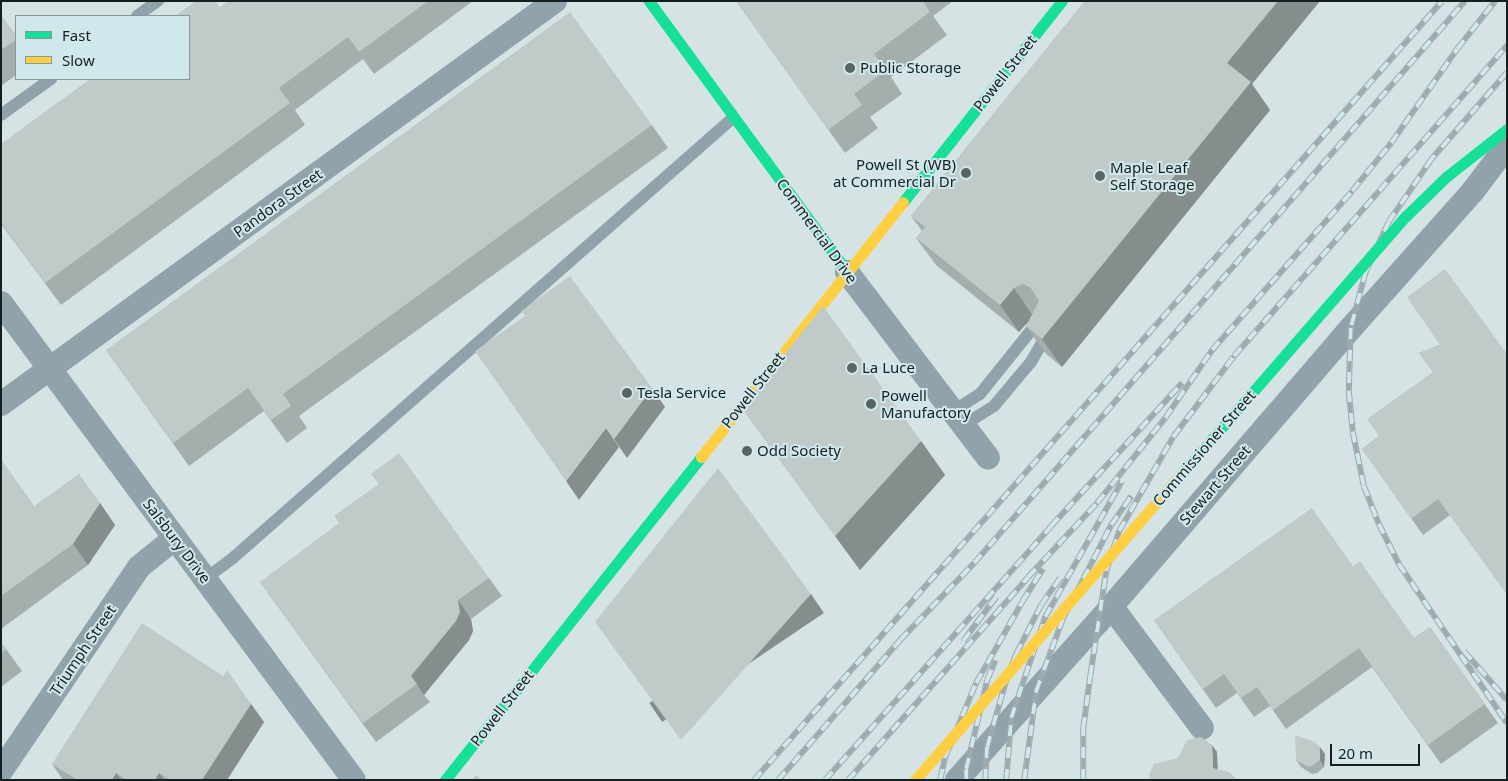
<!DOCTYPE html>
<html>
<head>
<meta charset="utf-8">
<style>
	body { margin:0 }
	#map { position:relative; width:1508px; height:781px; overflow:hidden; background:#d6e3e5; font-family:"Noto Sans",sans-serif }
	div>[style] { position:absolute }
	.lane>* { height:12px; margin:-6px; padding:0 6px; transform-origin:6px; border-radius:6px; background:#91a3aa }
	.street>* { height:24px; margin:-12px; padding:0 12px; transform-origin:12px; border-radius:12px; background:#91a3aa }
	.fast>* { height:11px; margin:-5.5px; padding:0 5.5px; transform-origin:5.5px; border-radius:5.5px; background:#16e098 }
	.slow>* { height:11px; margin:-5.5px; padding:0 5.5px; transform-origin:5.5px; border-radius:5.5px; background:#ffcf43 }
	.rail>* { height:5.5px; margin-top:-2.75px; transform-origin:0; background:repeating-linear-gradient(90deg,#d0e8eb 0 11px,#9daaae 0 22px); box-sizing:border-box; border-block:1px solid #9daaae }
	.fast-bridge>* { height:11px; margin:-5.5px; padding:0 5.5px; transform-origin:5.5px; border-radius:5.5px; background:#16e098 }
	.slow-bridge>* { height:11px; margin:-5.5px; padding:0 5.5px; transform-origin:5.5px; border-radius:5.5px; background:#ffcf43 }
	.wall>* { inset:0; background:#a4aead }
	.shaded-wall>* { inset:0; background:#868d8d; transform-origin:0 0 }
	.building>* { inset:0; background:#bfcac9 }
	.dots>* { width:14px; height:14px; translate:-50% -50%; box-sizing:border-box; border:2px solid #d0e8eb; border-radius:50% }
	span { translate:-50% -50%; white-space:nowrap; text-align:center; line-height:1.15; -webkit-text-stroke:4px #d0e8eb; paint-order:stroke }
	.poi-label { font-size:15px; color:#161f1f }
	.left { translate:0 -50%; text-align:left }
	.right { translate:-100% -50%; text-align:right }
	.street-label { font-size:15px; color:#161f1f }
	.frame { position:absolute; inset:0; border:2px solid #161f1f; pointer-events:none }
	.legend { position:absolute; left:15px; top:15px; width:175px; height:65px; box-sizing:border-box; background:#d0e8eb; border:1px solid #869899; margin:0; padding:6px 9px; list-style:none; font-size:15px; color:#161f1f }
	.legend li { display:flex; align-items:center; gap:10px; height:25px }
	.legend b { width:25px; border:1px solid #869899 }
	.scale { position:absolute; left:1330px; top:744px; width:90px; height:22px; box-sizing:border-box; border:2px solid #161f1f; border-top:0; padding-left:6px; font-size:15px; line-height:18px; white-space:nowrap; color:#161f1f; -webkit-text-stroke:4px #d0e8eb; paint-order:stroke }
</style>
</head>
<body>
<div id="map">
	<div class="lane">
		<div style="left:137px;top:16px;width:26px;rotate:-36deg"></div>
		<div style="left:1px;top:115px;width:62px;rotate:-35.8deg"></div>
		<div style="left:952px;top:412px;width:33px;rotate:-33deg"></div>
		<div style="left:980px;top:394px;width:91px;rotate:-51.2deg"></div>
		<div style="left:1037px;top:323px;width:7px;rotate:-27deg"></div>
		<div style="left:1043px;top:320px;width:11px;rotate:52deg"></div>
		<div style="left:1050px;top:329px;width:39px;rotate:120deg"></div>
		<div style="left:1030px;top:363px;width:56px;rotate:129.9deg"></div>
		<div style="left:994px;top:406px;width:36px;rotate:148deg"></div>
		<div style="left:205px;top:579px;width:35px;rotate:-37deg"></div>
		<div style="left:233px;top:558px;width:667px;rotate:-41.36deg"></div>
	</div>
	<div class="street">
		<div style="left:847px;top:272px;width:233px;rotate:52.8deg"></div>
		<div style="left:1px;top:303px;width:593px;rotate:53.5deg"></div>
		<div style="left:1px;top:404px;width:685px;rotate:-36.03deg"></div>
		<div style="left:1111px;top:606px;width:152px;rotate:53.3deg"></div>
		<div style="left:1px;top:771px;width:246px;rotate:-55.9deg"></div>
		<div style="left:139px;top:567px;width:46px;rotate:-38.9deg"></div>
		<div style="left:957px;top:780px;width:212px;rotate:-48.3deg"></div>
		<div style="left:1098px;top:622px;width:388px;rotate:-49.3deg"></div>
		<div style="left:1351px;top:328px;width:183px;rotate:-48.3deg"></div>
		<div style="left:1473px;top:191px;width:56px;rotate:-52.9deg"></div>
	</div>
	<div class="fast">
		<div style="left:649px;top:1px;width:336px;rotate:53.8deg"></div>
		<div style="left:903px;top:202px;width:256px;rotate:-51.7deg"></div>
		<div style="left:445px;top:780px;width:412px;rotate:-51.6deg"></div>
	</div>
	<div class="slow">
		<div style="left:701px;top:457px;width:325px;rotate:-51.6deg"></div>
	</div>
	<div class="rail">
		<div style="left:1507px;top:73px;width:114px;rotate:131.1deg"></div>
		<div style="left:1432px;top:159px;width:76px;rotate:124.3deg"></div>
		<div style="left:1389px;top:222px;width:55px;rotate:114.7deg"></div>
		<div style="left:1366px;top:272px;width:58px;rotate:105deg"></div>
		<div style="left:1351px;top:328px;width:63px;rotate:91.8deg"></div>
		<div style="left:1349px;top:391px;width:41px;rotate:84.4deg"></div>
		<div style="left:1353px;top:432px;width:55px;rotate:78.5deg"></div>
		<div style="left:1364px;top:486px;width:41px;rotate:68.5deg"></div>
		<div style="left:1379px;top:524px;width:45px;rotate:63.4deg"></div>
		<div style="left:1399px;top:564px;width:192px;rotate:55.8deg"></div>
		<div style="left:963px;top:641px;width:55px;rotate:-53.1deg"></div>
		<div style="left:1464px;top:651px;width:65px;rotate:48.7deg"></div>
		<div style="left:754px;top:780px;width:1039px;rotate:-48.55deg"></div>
		<div style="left:778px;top:780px;width:186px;rotate:-48.9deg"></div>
		<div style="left:900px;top:640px;width:107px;rotate:-46.1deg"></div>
		<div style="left:974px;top:563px;width:746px;rotate:-48.86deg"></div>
		<div style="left:825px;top:780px;width:340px;rotate:-48.3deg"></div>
		<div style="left:1051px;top:526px;width:194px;rotate:-47.5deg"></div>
		<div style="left:848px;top:780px;width:271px;rotate:-48.4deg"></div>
		<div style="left:1028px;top:577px;width:101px;rotate:-47deg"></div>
		<div style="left:1097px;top:503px;width:109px;rotate:-51.3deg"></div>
		<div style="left:1165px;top:418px;width:83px;rotate:-55.3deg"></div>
		<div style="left:1212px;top:350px;width:212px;rotate:-48.6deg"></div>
		<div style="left:1352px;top:191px;width:62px;rotate:-50.9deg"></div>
		<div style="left:1391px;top:143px;width:115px;rotate:-54.9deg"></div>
		<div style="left:1457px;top:49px;width:61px;rotate:-51.6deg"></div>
		<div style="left:940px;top:780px;width:24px;rotate:-78deg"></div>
		<div style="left:945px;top:757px;width:80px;rotate:-67.3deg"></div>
		<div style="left:976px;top:683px;width:93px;rotate:-60.4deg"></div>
		<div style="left:1022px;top:602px;width:39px;rotate:-58deg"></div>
		<div style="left:966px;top:780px;width:11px;rotate:-90deg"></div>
		<div style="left:966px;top:769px;width:91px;rotate:-76.7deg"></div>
		<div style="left:987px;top:680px;width:21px;rotate:-67deg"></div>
		<div style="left:985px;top:780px;width:33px;rotate:-87deg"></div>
		<div style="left:987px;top:747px;width:66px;rotate:-74.1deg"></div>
		<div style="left:1005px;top:684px;width:32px;rotate:-70deg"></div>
		<div style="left:1016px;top:654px;width:55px;rotate:-63deg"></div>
		<div style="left:1041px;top:605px;width:33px;rotate:-55deg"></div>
		<div style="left:1006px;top:780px;width:62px;rotate:-85.4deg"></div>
		<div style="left:1011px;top:718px;width:107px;rotate:-71.4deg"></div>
		<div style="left:1045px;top:617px;width:156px;rotate:-60.5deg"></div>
		<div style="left:1024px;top:780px;width:90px;rotate:-82.3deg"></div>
		<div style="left:1036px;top:691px;width:78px;rotate:-69.7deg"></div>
		<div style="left:1063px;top:618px;width:105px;rotate:-62.7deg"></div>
		<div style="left:1111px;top:525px;width:35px;rotate:-55deg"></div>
		<div style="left:1083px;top:780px;width:52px;rotate:-90deg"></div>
		<div style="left:1083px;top:728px;width:52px;rotate:-82.3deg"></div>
		<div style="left:1090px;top:676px;width:106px;rotate:-81.3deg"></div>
		<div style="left:1106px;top:571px;width:42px;rotate:-72deg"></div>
		<div style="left:1119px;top:531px;width:108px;rotate:-60.1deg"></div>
		<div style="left:1173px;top:437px;width:101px;rotate:-53deg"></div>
		<div style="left:1234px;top:356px;width:414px;rotate:-48.7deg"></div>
	</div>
	<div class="fast-bridge">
		<div style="left:1177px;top:479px;width:349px;rotate:-49deg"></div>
		<div style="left:1406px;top:216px;width:56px;rotate:-44.3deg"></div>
		<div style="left:1446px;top:177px;width:78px;rotate:-38.2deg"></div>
	</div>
	<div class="slow-bridge">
		<div style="left:915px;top:780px;width:399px;rotate:-49deg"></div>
	</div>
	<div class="wall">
		<div style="clip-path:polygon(229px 1px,473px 1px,374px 74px,363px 59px,295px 110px,305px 125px,61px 305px,1px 224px,1px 144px,220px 8px)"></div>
		<div style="clip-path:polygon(736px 1px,953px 1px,933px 16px,947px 35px,891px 77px,902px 94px,870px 117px,878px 128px,845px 153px)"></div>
		<div style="clip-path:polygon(1085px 1px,1320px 1px,1252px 84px,1270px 110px,1062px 367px,1045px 353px,1026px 326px,1027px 323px,1019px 332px,936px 265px,916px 238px,922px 231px,911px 216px)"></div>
		<div style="clip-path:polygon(1px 15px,16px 36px,16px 75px,1px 86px)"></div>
		<div style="clip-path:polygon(652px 125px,668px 148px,299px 416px,307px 428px,287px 443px,264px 411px,189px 466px,106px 350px)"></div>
		<div style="clip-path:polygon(1445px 269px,1450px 515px,1423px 535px,1362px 449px,1379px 436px,1433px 372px,1419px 353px,1440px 345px)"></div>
		<div style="clip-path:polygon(742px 408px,921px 441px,945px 475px,860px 570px)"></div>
		<div style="clip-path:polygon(1px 460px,34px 506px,100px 503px,115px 525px,88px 565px,1px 629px)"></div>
		<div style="clip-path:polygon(1353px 566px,1414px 638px,1430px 627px,1498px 723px,1441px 764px,1372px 667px,1286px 729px,1270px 706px,1254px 717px,1237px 693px,1216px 708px,1154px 620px)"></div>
		<div style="clip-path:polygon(489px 578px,502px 596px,471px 619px,473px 631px,469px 640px,424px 695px,430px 702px,376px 742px,260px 582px)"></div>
		<div style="clip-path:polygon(1px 642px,22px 671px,1px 687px)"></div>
		<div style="clip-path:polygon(251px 704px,264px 722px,227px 780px,63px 780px,52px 764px)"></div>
		<div style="clip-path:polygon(1325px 754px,1324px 767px,1317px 773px,1312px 774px,1301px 767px,1296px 760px)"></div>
	</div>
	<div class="shaded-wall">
		<div style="clip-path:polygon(1278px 1px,1320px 1px,1252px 84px,1270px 110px,1062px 367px,1042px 339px,1227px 63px)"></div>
		<div style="clip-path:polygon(1014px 288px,1033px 316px,1019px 332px,1000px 305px)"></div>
		<div style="clip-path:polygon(652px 388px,665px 407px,627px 458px,614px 439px)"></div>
		<div style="clip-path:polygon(606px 428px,619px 447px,579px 500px,566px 481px)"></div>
		<div style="clip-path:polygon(921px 441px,945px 475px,860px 570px,835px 536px)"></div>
		<div style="clip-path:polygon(100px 503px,115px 525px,88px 565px,73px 544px)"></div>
		<div style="left:811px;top:594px;width:23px;height:195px;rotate:56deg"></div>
		<div style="clip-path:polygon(458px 600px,471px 619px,473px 631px,469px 640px,424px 695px,411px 676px)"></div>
		<div style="clip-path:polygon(251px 704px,264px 722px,227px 780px,202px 780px)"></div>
		<div style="clip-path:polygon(1212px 745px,1217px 752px,1218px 775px,1213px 768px)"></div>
		<div style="clip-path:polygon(1320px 747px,1325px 754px,1324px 767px,1320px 760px)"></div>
		<div style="clip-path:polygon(116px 773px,121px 780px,112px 780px)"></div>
		<div style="clip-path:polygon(159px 773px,164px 780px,155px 780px)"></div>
	</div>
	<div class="building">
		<div style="clip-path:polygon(196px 1px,215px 1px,220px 8px,229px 1px,428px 1px,359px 52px,348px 37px,279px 88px,290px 103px,45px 283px,1px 223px,1px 144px,90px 79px,189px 79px,189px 16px,175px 16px)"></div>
		<div style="clip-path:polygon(736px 1px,923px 1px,930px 12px,874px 54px,886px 70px,854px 94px,862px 105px,828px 130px)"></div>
		<div style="clip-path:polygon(1085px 1px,1278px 1px,1227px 63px,1251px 82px,1042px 339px,1026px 326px,1039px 301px,1030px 287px,1023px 284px,1014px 288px,1000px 305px,916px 238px,925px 227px,911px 216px)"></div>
		<div style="clip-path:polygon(570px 12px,652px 125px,283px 394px,291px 406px,271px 420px,248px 388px,173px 443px,106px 350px)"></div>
		<div style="clip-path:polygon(1px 15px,16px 36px,16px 40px,1px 50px)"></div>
		<div style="clip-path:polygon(1445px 269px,1507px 354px,1507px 595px,1438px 499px,1411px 519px,1362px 449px,1379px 436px,1367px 419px,1433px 372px,1419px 353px,1440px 345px,1407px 297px)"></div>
		<div style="clip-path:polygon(570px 276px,652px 388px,614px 439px,606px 428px,566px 481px,475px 351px,525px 316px,521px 311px)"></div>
		<div style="clip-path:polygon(823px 306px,921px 441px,835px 536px,742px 408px)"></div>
		<div style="clip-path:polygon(399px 453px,489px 578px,458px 600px,460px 612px,456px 621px,411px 676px,417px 684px,363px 723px,260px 582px,339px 523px,334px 516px,379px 484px,371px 474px)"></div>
		<div style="clip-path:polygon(1px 460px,34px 506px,79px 474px,100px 503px,73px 544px,1px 596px)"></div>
		<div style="clip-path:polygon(718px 468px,811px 594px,681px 740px,595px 622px)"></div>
		<div style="clip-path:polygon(1312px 508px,1353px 566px,1360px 561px,1414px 638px,1430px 627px,1485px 704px,1428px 745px,1359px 648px,1273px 710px,1257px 687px,1241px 698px,1224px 674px,1203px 689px,1154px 620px)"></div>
		<div style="clip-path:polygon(142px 623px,223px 676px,227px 670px,251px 704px,202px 780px,170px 780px,159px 773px,155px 780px,127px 780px,116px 773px,112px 780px,75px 780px,76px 779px,52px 764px)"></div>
		<div style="clip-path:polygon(1px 642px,7px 649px,1px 653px)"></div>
		<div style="clip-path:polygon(1295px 735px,1315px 742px,1320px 747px,1320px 760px,1312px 766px,1308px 767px,1296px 760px)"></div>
		<div style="clip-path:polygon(1201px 737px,1212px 745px,1213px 768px,1229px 772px,1238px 780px,1150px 780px,1149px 774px,1154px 764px,1178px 758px,1187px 740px)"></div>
		<div style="clip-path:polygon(476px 775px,482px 780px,472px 780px)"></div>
	</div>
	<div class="dots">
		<div style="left:850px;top:68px;background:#596464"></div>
		<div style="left:966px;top:173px;background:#596464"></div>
		<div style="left:1100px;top:176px;background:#596464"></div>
		<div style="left:852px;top:368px;background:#596464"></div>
		<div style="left:627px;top:393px;background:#596464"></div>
		<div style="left:871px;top:404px;background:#596464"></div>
		<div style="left:747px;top:451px;background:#596464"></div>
	</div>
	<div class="poi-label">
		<span class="left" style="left:860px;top:68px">Public Storage</span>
		<span class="right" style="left:956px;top:173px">Powell St (WB)<br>at Commercial Dr</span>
		<span class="left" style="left:1110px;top:176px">Maple Leaf<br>Self Storage</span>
		<span class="left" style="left:862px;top:368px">La Luce</span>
		<span class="left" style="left:637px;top:393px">Tesla Service</span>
		<span class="left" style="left:881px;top:404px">Powell<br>Manufactory</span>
		<span class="left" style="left:757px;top:451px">Odd Society</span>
	</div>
	<div class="street-label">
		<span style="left:1005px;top:73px;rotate:-52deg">Powell Street</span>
		<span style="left:278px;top:203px;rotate:-36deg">Pandora Street</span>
		<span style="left:817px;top:231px;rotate:54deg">Commercial Drive</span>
		<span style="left:753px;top:390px;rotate:-52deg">Powell Street</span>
		<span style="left:1204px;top:448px;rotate:-49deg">Commissioner Street</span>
		<span style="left:1215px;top:485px;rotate:-49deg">Stewart Street</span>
		<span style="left:177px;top:541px;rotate:53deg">Salsbury Drive</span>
		<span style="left:83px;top:650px;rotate:-56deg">Triumph Street</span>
		<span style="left:502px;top:708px;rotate:-52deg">Powell Street</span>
	</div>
	<div class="frame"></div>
	<ul class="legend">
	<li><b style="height:6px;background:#16e098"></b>Fast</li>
	<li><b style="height:6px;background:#ffcf43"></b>Slow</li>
	</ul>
	<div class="scale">20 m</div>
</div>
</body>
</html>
